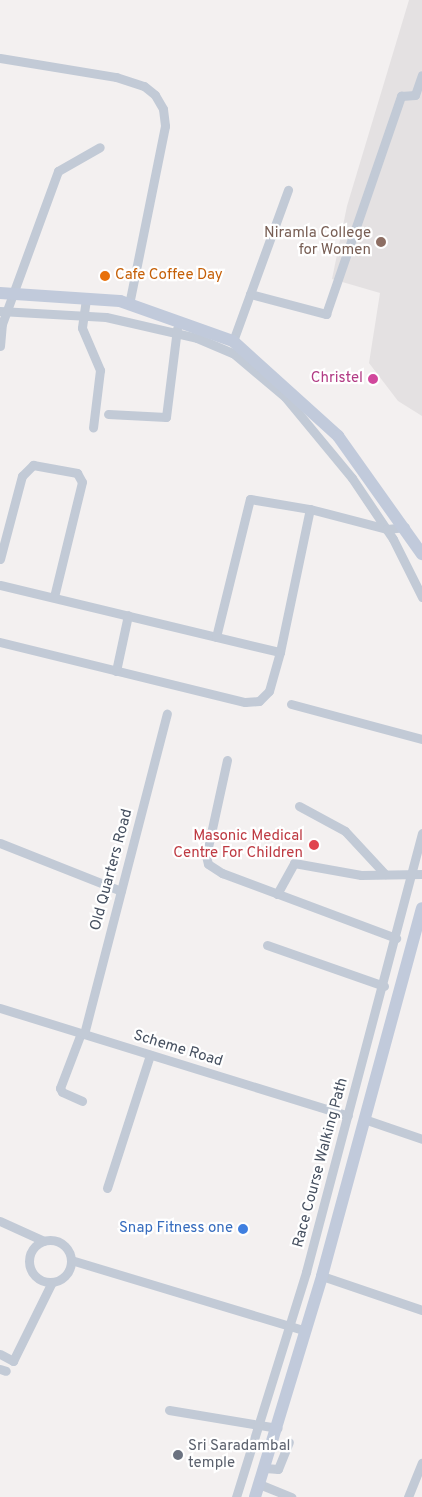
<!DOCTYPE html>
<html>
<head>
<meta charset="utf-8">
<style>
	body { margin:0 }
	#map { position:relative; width:422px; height:1497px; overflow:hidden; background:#f3f0f0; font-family:Overpass,sans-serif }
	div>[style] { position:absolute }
	.education>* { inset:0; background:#e4e1e2 }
	.street>* { height:9px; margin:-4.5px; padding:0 4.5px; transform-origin:4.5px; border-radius:4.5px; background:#c2cad6 }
	.street>.ring { margin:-4.5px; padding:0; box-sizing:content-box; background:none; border:9px solid #c2cad6; border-radius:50% }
	.secondary>* { height:12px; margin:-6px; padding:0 6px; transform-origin:6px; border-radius:6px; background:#c1cadb }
	.dots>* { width:14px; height:14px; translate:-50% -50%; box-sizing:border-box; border:2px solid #fff; border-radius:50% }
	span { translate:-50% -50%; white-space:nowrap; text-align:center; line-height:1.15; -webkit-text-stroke:4.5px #fff; paint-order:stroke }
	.education-label { font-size:15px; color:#785e54 }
	.right { translate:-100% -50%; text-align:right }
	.food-label { font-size:15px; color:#c56008 }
	.left { translate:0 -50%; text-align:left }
	.hotel-label { font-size:15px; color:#b23c85 }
	.health-label { font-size:15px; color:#be3a42 }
	.street-label { font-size:15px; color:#465060 }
	.shop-label { font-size:15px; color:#366cbe }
	.worship-label { font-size:15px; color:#5b616d }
</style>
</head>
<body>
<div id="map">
	<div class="education">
		<div style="clip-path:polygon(409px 0,422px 0,422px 416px,398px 401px,369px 363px,380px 293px,332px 279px,347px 206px)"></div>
	</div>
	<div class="street">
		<div style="left:0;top:58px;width:118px;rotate:9.3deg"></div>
		<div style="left:116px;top:77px;width:29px;rotate:18deg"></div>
		<div style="left:144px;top:86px;width:14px;rotate:39deg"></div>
		<div style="left:155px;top:95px;width:16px;rotate:60deg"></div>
		<div style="left:163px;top:109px;width:17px;rotate:83deg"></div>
		<div style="left:165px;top:126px;width:182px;rotate:101.4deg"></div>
		<div style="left:250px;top:294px;width:79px;rotate:14.7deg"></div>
		<div style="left:326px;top:314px;width:231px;rotate:-71deg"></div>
		<div style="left:401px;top:96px;width:14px;rotate:-4deg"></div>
		<div style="left:415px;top:95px;width:21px;rotate:-71deg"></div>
		<div style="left:86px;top:299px;width:29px;rotate:98deg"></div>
		<div style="left:82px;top:328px;width:46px;rotate:66.8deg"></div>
		<div style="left:100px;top:370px;width:58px;rotate:96.9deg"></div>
		<div style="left:0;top:311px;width:106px;rotate:3.2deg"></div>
		<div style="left:106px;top:317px;width:93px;rotate:13deg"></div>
		<div style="left:197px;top:338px;width:39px;rotate:23deg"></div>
		<div style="left:233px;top:353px;width:68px;rotate:40.2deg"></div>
		<div style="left:285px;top:397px;width:105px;rotate:50.4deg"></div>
		<div style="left:352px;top:478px;width:73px;rotate:56.1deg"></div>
		<div style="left:393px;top:539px;width:65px;rotate:63.4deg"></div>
		<div style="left:233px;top:341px;width:161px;rotate:-70deg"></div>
		<div style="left:0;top:346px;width:22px;rotate:-85deg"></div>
		<div style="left:2px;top:324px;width:163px;rotate:-69.9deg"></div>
		<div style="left:58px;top:171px;width:48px;rotate:-29.7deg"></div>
		<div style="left:108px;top:414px;width:58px;rotate:3deg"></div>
		<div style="left:166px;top:417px;width:89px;rotate:-82.9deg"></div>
		<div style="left:0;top:559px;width:86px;rotate:-75.2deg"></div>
		<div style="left:22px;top:476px;width:16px;rotate:-45deg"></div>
		<div style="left:33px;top:465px;width:45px;rotate:10.3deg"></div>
		<div style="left:77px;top:473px;width:10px;rotate:61deg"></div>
		<div style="left:82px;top:482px;width:118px;rotate:103.7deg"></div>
		<div style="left:0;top:585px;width:288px;rotate:13.5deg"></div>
		<div style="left:216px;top:637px;width:142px;rotate:-76.2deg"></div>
		<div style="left:250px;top:499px;width:61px;rotate:9.5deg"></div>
		<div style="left:310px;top:509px;width:80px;rotate:14.6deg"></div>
		<div style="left:387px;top:529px;width:18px;rotate:-6deg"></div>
		<div style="left:0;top:642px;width:252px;rotate:13.8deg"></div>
		<div style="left:245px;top:702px;width:14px;rotate:-4deg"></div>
		<div style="left:259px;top:701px;width:14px;rotate:-45deg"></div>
		<div style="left:269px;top:691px;width:41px;rotate:-74.2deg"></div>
		<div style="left:280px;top:652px;width:146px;rotate:-78.2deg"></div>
		<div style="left:116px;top:671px;width:57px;rotate:-77.9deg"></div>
		<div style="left:291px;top:704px;width:136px;rotate:15deg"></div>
		<div style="left:227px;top:760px;width:98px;rotate:102.3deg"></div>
		<div style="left:206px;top:856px;width:8px;rotate:76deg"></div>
		<div style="left:208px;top:864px;width:17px;rotate:33deg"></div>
		<div style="left:222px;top:873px;width:186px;rotate:20.5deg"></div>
		<div style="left:299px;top:806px;width:52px;rotate:28.5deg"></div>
		<div style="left:345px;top:831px;width:59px;rotate:47.1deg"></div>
		<div style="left:0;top:843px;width:130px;rotate:21.6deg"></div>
		<div style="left:277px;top:894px;width:35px;rotate:-61deg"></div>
		<div style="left:294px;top:863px;width:68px;rotate:10.2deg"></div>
		<div style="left:361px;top:875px;width:61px;rotate:-0.9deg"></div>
		<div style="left:267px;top:945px;width:124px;rotate:19.3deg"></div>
		<div style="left:0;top:1008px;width:364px;rotate:17.2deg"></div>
		<div style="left:81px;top:1033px;width:59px;rotate:110.9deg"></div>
		<div style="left:60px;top:1088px;width:4px;rotate:63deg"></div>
		<div style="left:62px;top:1092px;width:22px;rotate:24deg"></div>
		<div style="left:84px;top:1034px;width:331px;rotate:-75.5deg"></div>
		<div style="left:364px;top:1119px;width:61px;rotate:19deg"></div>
		<div style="left:107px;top:1188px;width:140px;rotate:-72.1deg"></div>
		<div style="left:0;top:1221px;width:48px;rotate:24.4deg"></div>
		<div class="ring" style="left:29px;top:1240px;width:33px;height:33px"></div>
		<div style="left:71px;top:1260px;width:245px;rotate:16.8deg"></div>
		<div style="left:322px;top:1276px;width:106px;rotate:18.8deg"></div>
		<div style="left:0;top:1354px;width:15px;rotate:28deg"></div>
		<div style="left:13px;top:1361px;width:88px;rotate:-63.7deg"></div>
		<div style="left:0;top:1369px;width:6px;rotate:18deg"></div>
		<div style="left:169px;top:1410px;width:110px;rotate:9.4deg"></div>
		<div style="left:265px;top:1468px;width:13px;rotate:4deg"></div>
		<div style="left:278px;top:1469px;width:29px;rotate:-68deg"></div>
		<div style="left:259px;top:1484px;width:35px;rotate:22deg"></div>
		<div style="left:236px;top:1497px;width:236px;rotate:-72.7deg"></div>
		<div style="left:306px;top:1272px;width:454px;rotate:-75.2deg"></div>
		<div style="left:408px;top:1497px;width:37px;rotate:-68deg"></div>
	</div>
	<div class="secondary">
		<div style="left:0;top:293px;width:120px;rotate:3.8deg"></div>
		<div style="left:120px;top:301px;width:120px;rotate:19.5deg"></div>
		<div style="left:233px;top:341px;width:142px;rotate:42.1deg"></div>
		<div style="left:338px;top:436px;width:145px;rotate:54.6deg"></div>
		<div style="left:255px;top:1497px;width:231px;rotate:-73.1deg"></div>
		<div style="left:322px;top:1276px;width:381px;rotate:-74.8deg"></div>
	</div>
	<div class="dots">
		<div style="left:381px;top:242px;background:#8d6e63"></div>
		<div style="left:105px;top:276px;background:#e8710a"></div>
		<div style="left:373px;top:379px;background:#d1479c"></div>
		<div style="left:314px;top:845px;background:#e0444e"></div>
		<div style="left:243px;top:1229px;background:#3f7fe0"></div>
		<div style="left:178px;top:1455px;background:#6b7280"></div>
	</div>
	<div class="education-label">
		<span class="right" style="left:371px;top:242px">Niramla College<br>for Women</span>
	</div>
	<div class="food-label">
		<span class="left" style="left:115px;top:276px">Cafe Coffee Day</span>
	</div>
	<div class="hotel-label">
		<span class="right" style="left:363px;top:379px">Christel</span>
	</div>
	<div class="health-label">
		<span class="right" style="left:303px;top:845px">Masonic Medical<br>Centre For Children</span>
	</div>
	<div class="street-label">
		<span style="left:112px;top:870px;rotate:-75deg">Old Quarters Road</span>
		<span style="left:178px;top:1049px;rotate:17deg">Scheme Road</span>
		<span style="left:321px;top:1163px;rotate:-75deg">Race Course Walking Path</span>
	</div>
	<div class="shop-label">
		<span class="right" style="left:233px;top:1229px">Snap Fitness one</span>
	</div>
	<div class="worship-label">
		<span class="left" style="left:188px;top:1455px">Sri Saradambal<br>temple</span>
	</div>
</div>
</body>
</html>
